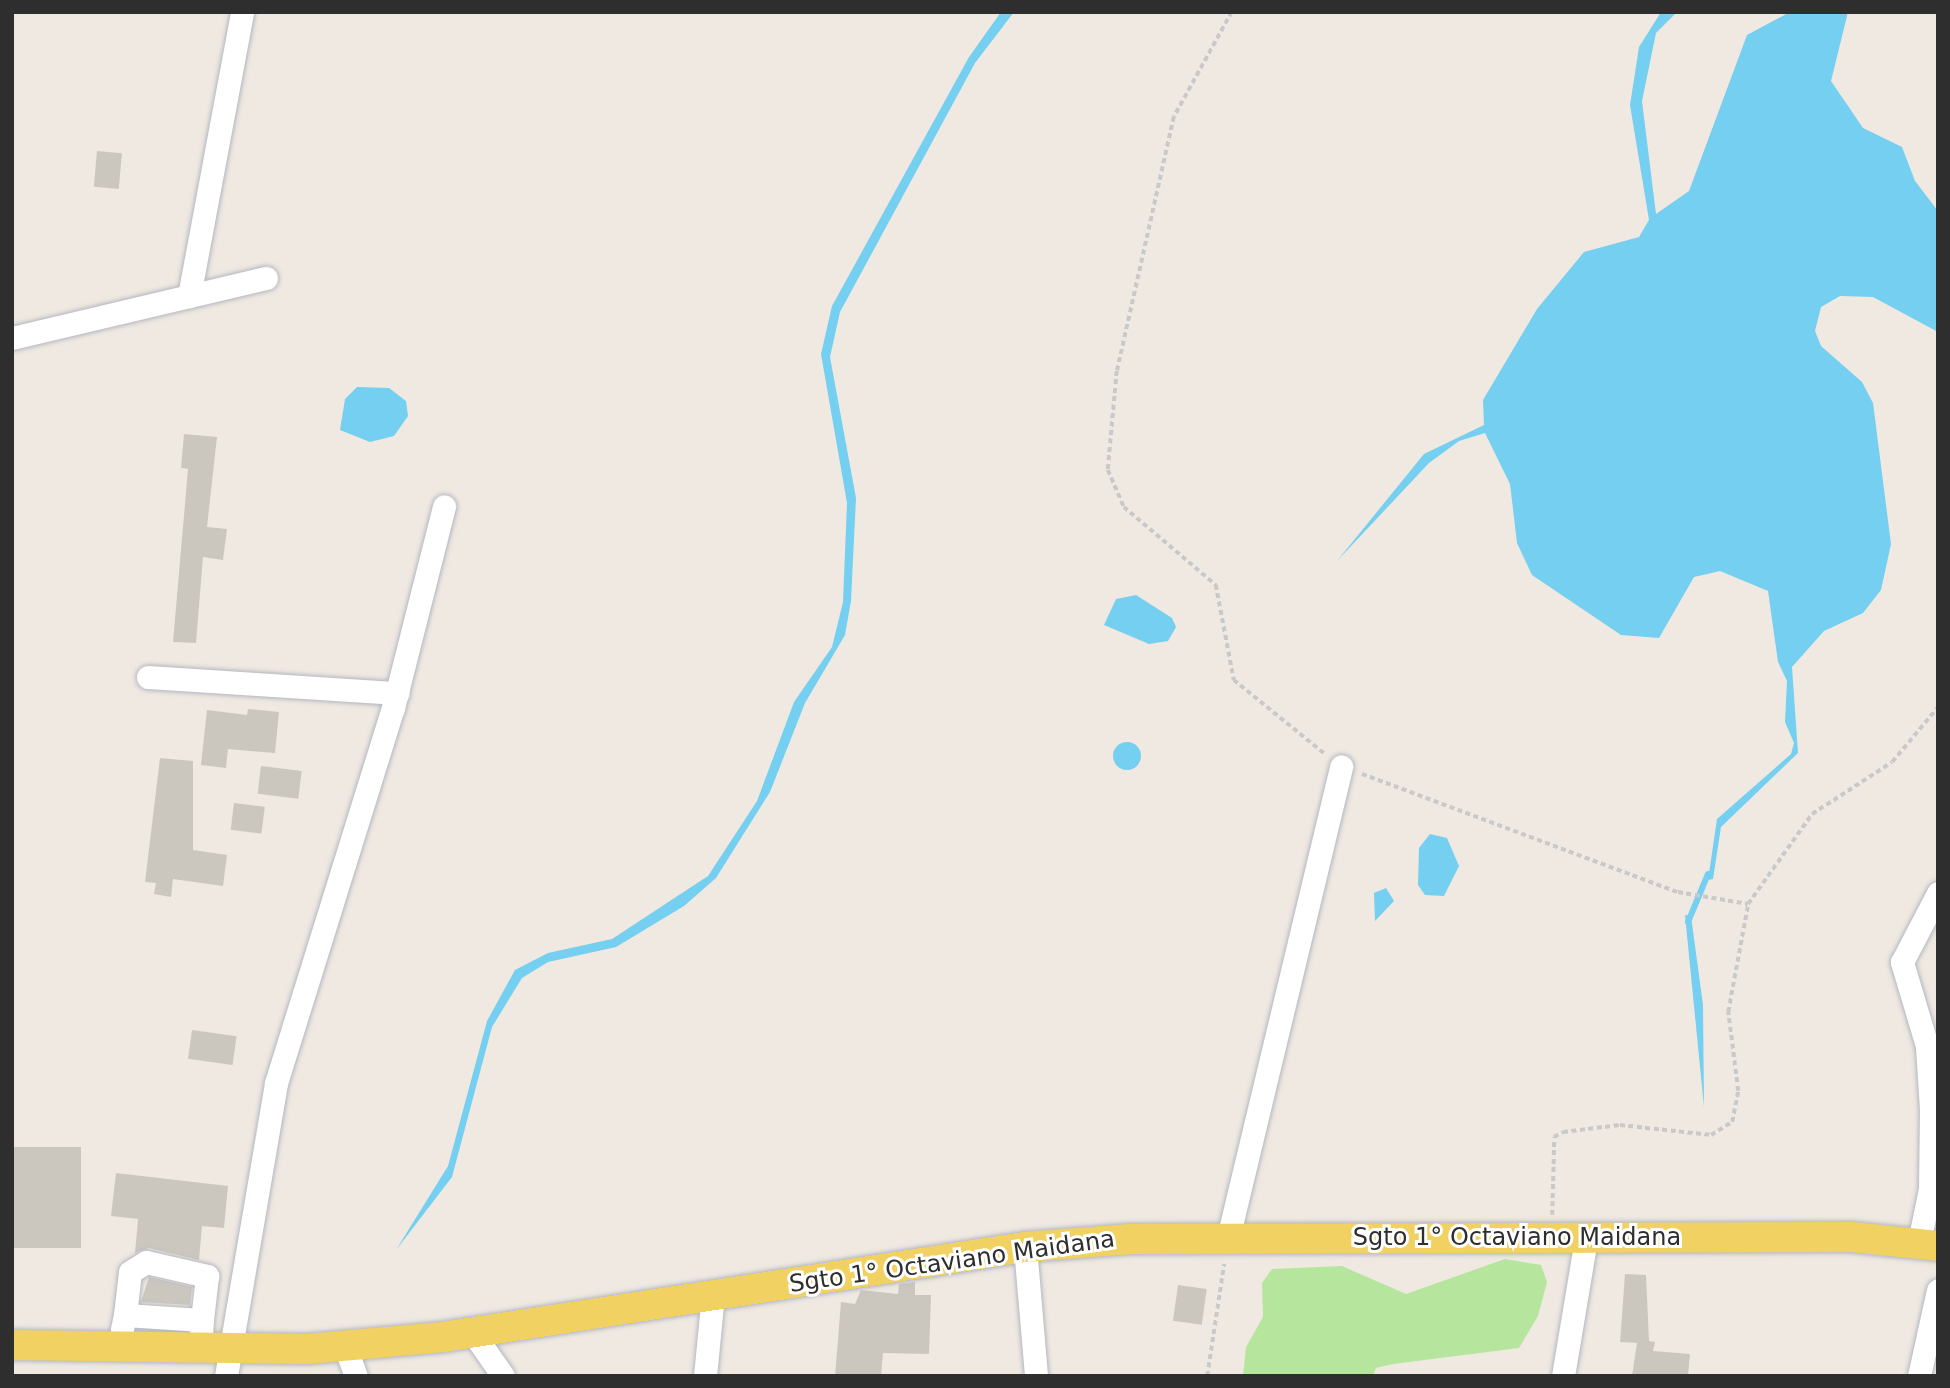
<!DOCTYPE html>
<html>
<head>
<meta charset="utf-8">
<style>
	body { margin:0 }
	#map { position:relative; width:1950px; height:1388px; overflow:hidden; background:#efe9e1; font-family:"DejaVu Sans",sans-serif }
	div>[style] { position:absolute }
	.green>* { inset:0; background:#b6e59e }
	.water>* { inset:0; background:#75cff0 }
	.round { border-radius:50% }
	.stream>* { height:6px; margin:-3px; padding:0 3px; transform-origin:3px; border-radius:3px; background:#75cff0 }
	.building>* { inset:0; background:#cbc7bf; transform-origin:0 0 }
	.path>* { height:3.5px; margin-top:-1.75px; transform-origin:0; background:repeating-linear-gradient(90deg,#c9c9c9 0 5px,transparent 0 8.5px) }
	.roads { filter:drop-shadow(0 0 2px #b4b7c1) drop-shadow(0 0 2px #b4b7c1) }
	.minor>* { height:23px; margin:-11.5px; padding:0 11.5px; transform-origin:11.5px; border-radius:11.5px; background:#fff }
	.major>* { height:30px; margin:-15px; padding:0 15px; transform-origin:15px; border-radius:15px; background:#f2d163 }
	span { translate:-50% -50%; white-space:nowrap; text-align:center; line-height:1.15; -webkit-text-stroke:6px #fff; paint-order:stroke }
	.street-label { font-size:24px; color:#2e2e2e }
	.frame { position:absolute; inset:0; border:14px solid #2e2e2e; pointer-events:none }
</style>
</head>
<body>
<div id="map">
	<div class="green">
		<div style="clip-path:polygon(1505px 1259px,1541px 1265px,1547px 1282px,1538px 1316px,1519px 1348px,1393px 1364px,1376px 1368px,1373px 1376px,1243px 1376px,1246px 1347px,1263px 1317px,1262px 1283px,1272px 1269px,1342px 1266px,1406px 1294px)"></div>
	</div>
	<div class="water">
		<div style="clip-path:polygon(1001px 12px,1014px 12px,975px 63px,840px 312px,830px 357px,856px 498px,851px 601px,845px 635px,805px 703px,770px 792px,716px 878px,684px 906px,616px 947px,548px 962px,522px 978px,492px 1027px,452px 1177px,396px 1250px,448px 1166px,487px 1021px,515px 970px,548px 953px,612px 939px,708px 876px,757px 801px,794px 702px,832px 647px,843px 602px,847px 503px,821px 354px,832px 306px,969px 57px)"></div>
		<div style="clip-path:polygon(1661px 12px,1677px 12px,1656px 33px,1642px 101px,1656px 214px,1689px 191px,1747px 35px,1790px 12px,1848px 12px,1831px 81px,1863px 128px,1902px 147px,1915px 181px,1938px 211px,1938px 332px,1873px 297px,1840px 296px,1821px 307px,1815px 331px,1821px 346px,1862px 382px,1873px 403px,1891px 544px,1881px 590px,1863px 613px,1824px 631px,1792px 667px,1798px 753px,1721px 827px,1713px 879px,1708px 880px,1717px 819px,1791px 754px,1794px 743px,1785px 722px,1787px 681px,1778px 662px,1768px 591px,1720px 571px,1694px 577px,1659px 638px,1621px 635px,1532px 575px,1517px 543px,1510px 484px,1485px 433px,1459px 441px,1429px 463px,1337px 561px,1424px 454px,1484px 425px,1483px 400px,1537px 309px,1584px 252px,1639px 237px,1649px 220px,1630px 105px,1639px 47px)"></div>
		<div style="clip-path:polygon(357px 387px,389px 388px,406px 401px,408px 416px,394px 436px,370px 442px,340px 430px,345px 399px)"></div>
		<div style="clip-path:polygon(1136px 595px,1172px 618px,1176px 627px,1168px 641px,1149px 644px,1104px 625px,1116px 599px)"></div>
		<div class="round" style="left:1113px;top:742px;width:28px;height:28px"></div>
		<div style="clip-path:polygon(1430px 834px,1447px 838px,1459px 866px,1444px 896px,1425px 895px,1418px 885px,1419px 848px)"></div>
		<div style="clip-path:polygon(1386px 888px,1394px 901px,1375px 921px,1374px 893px)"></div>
		<div style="clip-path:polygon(1685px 915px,1691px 916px,1703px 1005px,1704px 1107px)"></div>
	</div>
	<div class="stream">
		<div style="left:1688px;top:922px;width:52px;rotate:-67.4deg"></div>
	</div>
	<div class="building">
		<div style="left:97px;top:151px;width:25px;height:36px;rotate:5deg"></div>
		<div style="clip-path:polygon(184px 434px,217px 437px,207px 527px,227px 529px,223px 560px,203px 557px,196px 643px,173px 642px,188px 469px,181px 468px)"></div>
		<div style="clip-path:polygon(248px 709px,279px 712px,275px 753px,228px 749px,226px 768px,201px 765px,207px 710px,247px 715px)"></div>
		<div style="clip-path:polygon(160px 758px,193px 761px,193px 850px,227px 855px,223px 886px,173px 879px,171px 897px,154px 894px,156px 883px,145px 882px)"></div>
		<div style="left:261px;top:766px;width:41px;height:28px;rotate:7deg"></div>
		<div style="left:234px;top:803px;width:31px;height:27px;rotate:7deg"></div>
		<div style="left:192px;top:1030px;width:45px;height:29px;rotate:8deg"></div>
		<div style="left:12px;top:1147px;width:69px;height:101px"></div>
		<div style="clip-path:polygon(116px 1173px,228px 1186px,224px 1228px,202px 1226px,199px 1260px,149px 1248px,135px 1253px,138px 1219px,111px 1216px)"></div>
		<div style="clip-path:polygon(1625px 1274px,1646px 1275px,1649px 1341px,1655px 1342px,1653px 1351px,1690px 1354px,1688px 1376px,1632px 1376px,1637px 1343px,1620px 1342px)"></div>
		<div style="clip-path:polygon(149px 1277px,192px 1287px,190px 1305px,141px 1302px)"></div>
		<div style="clip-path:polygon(915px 1282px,915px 1295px,931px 1295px,929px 1354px,883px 1353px,881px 1376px,835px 1376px,841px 1302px,855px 1304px,861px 1290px,898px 1294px,899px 1284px)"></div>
		<div style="left:1178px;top:1285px;width:29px;height:36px;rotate:8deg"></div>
	</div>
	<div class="path">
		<div style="left:1232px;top:12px;width:120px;rotate:118.9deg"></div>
		<div style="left:1174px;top:117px;width:260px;rotate:102.6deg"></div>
		<div style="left:1117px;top:371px;width:99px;rotate:95.2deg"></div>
		<div style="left:1108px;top:470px;width:40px;rotate:66.6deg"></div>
		<div style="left:1124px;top:507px;width:121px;rotate:40.3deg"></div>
		<div style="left:1216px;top:585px;width:97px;rotate:79.3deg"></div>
		<div style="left:1234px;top:680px;width:117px;rotate:39.1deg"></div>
		<div style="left:1362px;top:774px;width:337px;rotate:20.5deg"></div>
		<div style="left:1678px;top:892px;width:71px;rotate:9.7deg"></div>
		<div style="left:1748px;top:904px;width:110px;rotate:-54.6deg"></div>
		<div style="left:1812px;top:814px;width:95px;rotate:-33deg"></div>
		<div style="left:1892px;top:762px;width:72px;rotate:-50.1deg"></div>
		<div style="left:1552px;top:1215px;width:78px;rotate:-88.5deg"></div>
		<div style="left:1554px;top:1137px;width:10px;rotate:-29deg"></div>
		<div style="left:1563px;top:1132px;width:57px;rotate:-7deg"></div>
		<div style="left:1620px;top:1125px;width:92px;rotate:6.3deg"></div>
		<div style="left:1711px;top:1135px;width:25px;rotate:-32deg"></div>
		<div style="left:1732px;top:1122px;width:32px;rotate:-79deg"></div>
		<div style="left:1738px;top:1091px;width:80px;rotate:-97.2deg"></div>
		<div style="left:1728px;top:1012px;width:110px;rotate:-79.5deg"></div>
		<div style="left:1207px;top:1376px;width:113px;rotate:-81.4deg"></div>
	</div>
	<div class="roads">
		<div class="minor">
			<div style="left:189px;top:296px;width:289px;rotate:-79.4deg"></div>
			<div style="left:12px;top:338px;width:261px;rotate:-13.3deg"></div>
			<div style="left:148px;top:677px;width:250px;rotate:3.7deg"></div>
			<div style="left:1228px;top:1238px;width:485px;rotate:-76.5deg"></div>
			<div style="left:1919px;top:1242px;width:54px;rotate:-78.3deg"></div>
			<div style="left:1930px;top:1189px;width:79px;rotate:-89.3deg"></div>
			<div style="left:1931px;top:1110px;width:64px;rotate:-93.6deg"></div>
			<div style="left:1927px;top:1046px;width:88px;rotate:-106.6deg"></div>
			<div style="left:1902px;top:962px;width:78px;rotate:-62.4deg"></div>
			<div style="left:1025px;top:1247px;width:129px;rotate:85.1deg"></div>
			<div style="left:125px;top:1315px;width:43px;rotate:-83.4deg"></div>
			<div style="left:130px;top:1272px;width:19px;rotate:-32deg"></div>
			<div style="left:146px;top:1262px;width:63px;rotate:12.9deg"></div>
			<div style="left:207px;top:1276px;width:44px;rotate:96.5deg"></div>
			<div style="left:122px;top:1329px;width:14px;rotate:-78deg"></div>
			<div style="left:125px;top:1315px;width:77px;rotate:3.7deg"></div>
			<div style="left:202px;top:1320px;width:13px;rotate:94deg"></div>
			<div style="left:473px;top:1333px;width:52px;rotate:55.1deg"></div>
			<div style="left:345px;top:1346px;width:32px;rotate:70deg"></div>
			<div style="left:226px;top:1376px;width:297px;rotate:-80.3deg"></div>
			<div style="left:276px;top:1083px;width:393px;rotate:-72.7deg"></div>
			<div style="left:393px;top:708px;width:208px;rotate:-75.8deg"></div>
			<div style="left:705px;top:1376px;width:81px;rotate:-84.4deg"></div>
			<div style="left:1563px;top:1376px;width:140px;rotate:-80.5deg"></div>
			<div style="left:1919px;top:1376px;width:88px;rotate:-77.5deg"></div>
		</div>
		<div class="major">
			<div style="left:12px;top:1345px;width:295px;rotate:0.8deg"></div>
			<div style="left:307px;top:1349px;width:137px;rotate:-5deg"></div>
			<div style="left:443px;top:1337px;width:589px;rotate:-8.79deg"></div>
			<div style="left:1025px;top:1247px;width:106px;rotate:-4.3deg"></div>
			<div style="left:1131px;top:1239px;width:720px;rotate:-0.16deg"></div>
			<div style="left:1851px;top:1237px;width:87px;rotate:5.9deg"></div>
		</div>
	</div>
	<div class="street-label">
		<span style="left:1517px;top:1238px">Sgto 1° Octaviano Maidana</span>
		<span style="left:952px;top:1262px;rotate:-8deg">Sgto 1° Octaviano Maidana</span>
	</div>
	<div class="frame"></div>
</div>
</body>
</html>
